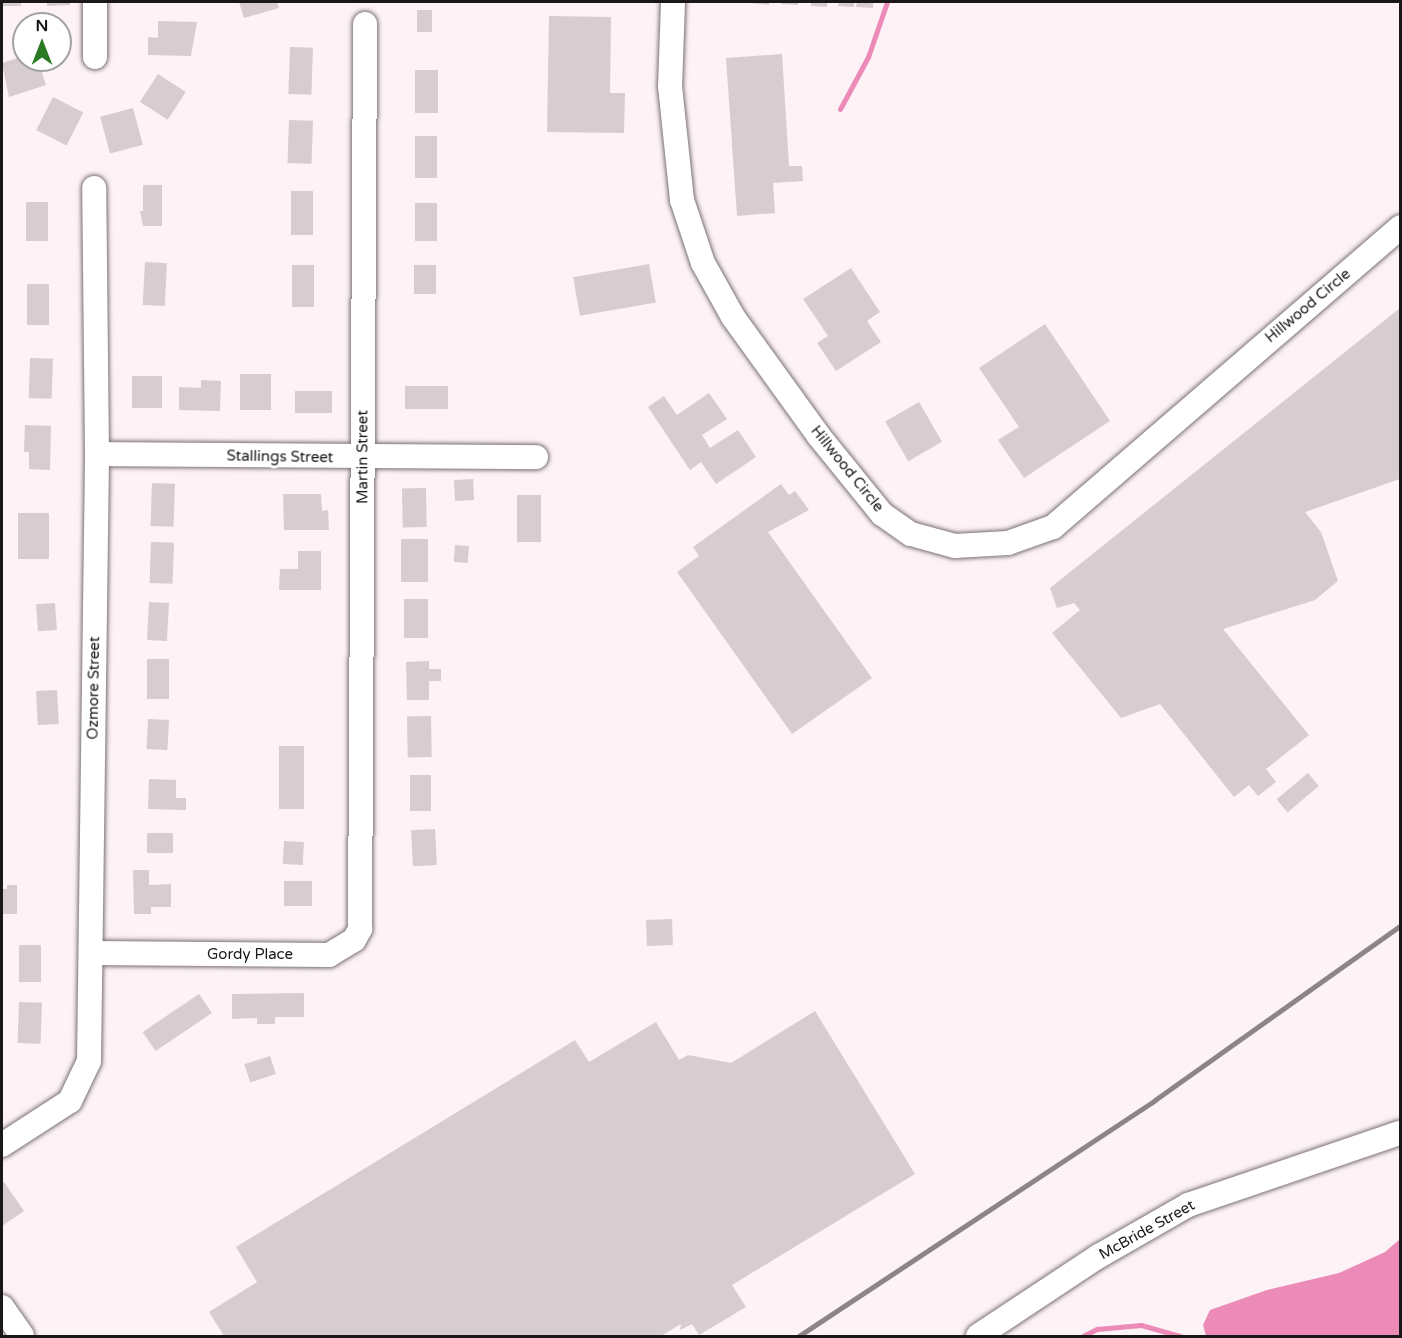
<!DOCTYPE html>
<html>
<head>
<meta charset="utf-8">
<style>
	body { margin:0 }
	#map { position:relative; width:1402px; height:1338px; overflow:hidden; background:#fdf2f6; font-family:"Varela Round",sans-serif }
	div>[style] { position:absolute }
	.water>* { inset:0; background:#ed8bb8 }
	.stream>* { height:5px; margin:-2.5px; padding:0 2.5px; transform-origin:2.5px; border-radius:2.5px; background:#ed8bb8 }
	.building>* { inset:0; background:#d7ccd0; transform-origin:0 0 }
	.roads { filter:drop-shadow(0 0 2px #7b7276) drop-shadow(0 0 2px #7b7276) }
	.minor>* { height:24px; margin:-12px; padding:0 12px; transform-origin:12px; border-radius:12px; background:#fff }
	.rail>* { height:4.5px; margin:-2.25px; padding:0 2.25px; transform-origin:2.25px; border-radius:2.25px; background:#8c8588 }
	span { translate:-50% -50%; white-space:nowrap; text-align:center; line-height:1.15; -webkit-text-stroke:6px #fff; paint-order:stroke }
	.street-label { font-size:15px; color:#1a1718 }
	.frame { position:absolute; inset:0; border:3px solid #1a1718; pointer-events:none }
	.north { position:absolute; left:12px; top:12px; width:60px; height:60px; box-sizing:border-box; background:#fff; border:2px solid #a3a2a3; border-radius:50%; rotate:0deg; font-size:16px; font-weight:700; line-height:24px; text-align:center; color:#1a1718 }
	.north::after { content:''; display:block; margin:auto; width:21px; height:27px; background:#2b7a23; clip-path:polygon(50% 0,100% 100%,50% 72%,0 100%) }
</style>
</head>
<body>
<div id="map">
	<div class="water">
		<div style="clip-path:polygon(1400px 1239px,1400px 1336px,1206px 1336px,1203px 1325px,1210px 1310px,1267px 1290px,1339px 1273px,1385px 1252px)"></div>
	</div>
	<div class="stream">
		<div style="left:840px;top:109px;width:59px;rotate:-61.7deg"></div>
		<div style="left:868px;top:57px;width:58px;rotate:-70.9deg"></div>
		<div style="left:1083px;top:1336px;width:16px;rotate:-27deg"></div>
		<div style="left:1097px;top:1329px;width:44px;rotate:-5.2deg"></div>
		<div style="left:1141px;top:1325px;width:41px;rotate:15.8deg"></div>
	</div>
	<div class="building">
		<div style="left:2px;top:2px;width:19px;height:4px"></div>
		<div style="clip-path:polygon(47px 2px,70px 2px,70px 5px,47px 6px)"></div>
		<div style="clip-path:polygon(239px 2px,277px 2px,279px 8px,244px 18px)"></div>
		<div style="clip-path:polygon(751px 2px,769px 2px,769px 5px,751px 3px)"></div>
		<div style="clip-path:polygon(782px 2px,798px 2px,798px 5px,781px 4px)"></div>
		<div style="clip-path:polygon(811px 2px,827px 2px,827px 7px,811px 6px)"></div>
		<div style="clip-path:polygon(839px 2px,854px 2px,854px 7px,838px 6px)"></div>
		<div style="clip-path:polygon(857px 2px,873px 2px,873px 8px,856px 7px)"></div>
		<div style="left:417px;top:10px;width:15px;height:22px"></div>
		<div style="clip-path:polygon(549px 16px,611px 17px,610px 93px,625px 93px,624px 133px,547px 132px)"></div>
		<div style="clip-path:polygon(158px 21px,197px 22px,191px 56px,148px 55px,148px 37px,158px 38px)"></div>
		<div style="left:290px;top:47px;width:23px;height:47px;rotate:2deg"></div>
		<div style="clip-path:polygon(782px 54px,789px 166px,802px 166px,803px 181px,773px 183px,775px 213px,737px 216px,726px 58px)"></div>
		<div style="clip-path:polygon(24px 56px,24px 60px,38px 60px,46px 85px,9px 97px,2px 63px)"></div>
		<div style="left:415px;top:70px;width:23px;height:43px"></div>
		<div style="left:158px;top:74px;width:33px;height:33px;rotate:33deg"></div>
		<div style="left:53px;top:97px;width:34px;height:37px;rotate:27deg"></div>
		<div style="left:133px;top:108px;width:38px;height:34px;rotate:75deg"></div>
		<div style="left:289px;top:120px;width:24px;height:43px;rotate:2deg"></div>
		<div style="left:437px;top:136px;width:42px;height:22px;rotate:90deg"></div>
		<div style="clip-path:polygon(143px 185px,162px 185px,162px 226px,143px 226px,140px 211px,143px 211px)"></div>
		<div style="left:291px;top:191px;width:22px;height:44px"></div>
		<div style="left:26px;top:202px;width:22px;height:39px"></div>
		<div style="left:415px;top:203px;width:22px;height:38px"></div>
		<div style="left:145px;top:262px;width:22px;height:43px;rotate:3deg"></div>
		<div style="left:649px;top:264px;width:39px;height:77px;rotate:80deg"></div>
		<div style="left:292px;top:265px;width:22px;height:42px"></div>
		<div style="left:414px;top:265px;width:22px;height:29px"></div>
		<div style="clip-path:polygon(851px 268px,880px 312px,867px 321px,881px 342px,836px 371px,817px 343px,828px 336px,803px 299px)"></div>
		<div style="left:27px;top:284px;width:22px;height:41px"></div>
		<div style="clip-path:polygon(1400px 308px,1400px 479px,1305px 512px,1321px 532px,1338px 581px,1315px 600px,1223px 629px,1309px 735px,1266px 769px,1276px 782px,1258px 796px,1249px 785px,1234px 797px,1160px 704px,1121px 718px,1052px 633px,1080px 610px,1074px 603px,1057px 608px,1050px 588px)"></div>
		<div style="clip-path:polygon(1045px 324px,1110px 421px,1024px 478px,998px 440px,1019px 427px,979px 368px)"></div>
		<div style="left:30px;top:358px;width:23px;height:40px;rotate:2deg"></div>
		<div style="left:240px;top:374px;width:31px;height:36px"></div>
		<div style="left:132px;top:376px;width:30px;height:32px"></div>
		<div style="clip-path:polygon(201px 380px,221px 381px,220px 411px,179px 410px,179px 387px,201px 388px)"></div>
		<div style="left:448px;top:386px;width:23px;height:43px;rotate:90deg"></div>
		<div style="left:295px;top:391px;width:37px;height:22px"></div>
		<div style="clip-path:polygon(709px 393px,727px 419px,702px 435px,710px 448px,738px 430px,756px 457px,716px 484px,701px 462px,690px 470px,648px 407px,664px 396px,677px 415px)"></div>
		<div style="left:919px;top:402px;width:46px;height:39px;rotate:60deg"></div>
		<div style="clip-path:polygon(25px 425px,51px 426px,50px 470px,29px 469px,29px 452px,24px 452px)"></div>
		<div style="left:473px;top:479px;width:21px;height:19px;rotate:87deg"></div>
		<div style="left:152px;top:483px;width:23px;height:43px;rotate:2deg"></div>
		<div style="clip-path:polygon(781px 484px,789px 495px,795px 491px,809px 510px,768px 532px,872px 678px,792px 734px,677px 572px,699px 556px,693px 547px)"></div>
		<div style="left:426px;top:488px;width:39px;height:24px;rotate:89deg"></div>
		<div style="clip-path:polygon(283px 494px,321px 494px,322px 511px,328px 510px,329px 530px,284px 530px)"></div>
		<div style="left:517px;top:495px;width:24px;height:47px"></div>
		<div style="left:49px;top:513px;width:46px;height:31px;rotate:90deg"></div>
		<div style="left:401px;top:539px;width:27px;height:43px"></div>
		<div style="left:151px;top:542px;width:23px;height:41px;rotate:2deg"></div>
		<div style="left:455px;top:545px;width:14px;height:17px;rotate:4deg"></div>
		<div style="clip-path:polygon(298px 551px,321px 551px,321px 590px,279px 590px,280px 569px,298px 569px)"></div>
		<div style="left:404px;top:599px;width:24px;height:39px"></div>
		<div style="left:149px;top:602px;width:20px;height:38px;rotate:3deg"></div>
		<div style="left:55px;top:603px;width:27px;height:19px;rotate:86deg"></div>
		<div style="left:147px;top:659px;width:22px;height:40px"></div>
		<div style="clip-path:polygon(429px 661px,429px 669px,441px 669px,441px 681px,429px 681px,429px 700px,407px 700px,406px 662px)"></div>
		<div style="left:57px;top:690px;width:34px;height:21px;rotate:87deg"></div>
		<div style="left:431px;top:716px;width:41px;height:24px;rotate:89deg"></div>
		<div style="left:148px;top:719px;width:21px;height:30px;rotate:3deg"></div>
		<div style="left:279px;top:746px;width:25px;height:63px"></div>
		<div style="left:1308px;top:773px;width:17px;height:41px;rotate:50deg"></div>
		<div style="left:410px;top:775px;width:21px;height:36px"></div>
		<div style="clip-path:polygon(149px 779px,176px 780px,176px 798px,186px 798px,186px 810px,148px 809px)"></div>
		<div style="left:435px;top:829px;width:36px;height:24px;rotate:87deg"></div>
		<div style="left:147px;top:833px;width:26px;height:20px"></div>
		<div style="left:284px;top:841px;width:20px;height:23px;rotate:3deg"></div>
		<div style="clip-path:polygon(133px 870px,149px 870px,149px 885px,171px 884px,171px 907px,151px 907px,151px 914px,134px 914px)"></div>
		<div style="left:284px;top:881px;width:28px;height:25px"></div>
		<div style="clip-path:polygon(7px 885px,17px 885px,17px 914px,2px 914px,2px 889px,7px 889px)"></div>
		<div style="left:672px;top:919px;width:26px;height:26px;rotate:88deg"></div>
		<div style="left:19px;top:945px;width:22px;height:37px"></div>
		<div style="clip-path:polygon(304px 993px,304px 1017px,275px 1017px,275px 1024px,257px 1024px,257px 1018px,232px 1019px,232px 994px)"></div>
		<div style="left:199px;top:994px;width:23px;height:68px;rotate:56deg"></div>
		<div style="left:19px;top:1002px;width:23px;height:41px;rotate:2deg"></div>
		<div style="clip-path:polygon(815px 1011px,915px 1174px,732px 1285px,746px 1307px,699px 1335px,692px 1324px,680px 1330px,681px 1324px,661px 1336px,224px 1336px,209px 1312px,257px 1282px,236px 1247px,575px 1040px,589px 1062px,656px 1022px,679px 1060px,688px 1055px,731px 1063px)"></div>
		<div style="left:270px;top:1056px;width:19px;height:27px;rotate:72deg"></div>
		<div style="clip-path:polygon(4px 1182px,24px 1211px,2px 1226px,2px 1183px)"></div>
	</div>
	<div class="roads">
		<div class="minor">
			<div style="left:95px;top:2px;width:55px;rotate:90deg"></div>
			<div style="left:673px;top:2px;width:84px;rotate:92deg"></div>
			<div style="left:670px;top:86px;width:115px;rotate:84deg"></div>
			<div style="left:682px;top:200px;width:66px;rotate:71.6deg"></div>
			<div style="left:703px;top:263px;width:62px;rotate:60.9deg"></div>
			<div style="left:733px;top:317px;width:145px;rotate:54.2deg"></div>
			<div style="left:818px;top:435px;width:102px;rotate:51deg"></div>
			<div style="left:882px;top:514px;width:35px;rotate:35deg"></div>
			<div style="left:911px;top:534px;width:46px;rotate:15.3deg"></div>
			<div style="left:955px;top:546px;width:53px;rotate:-3.2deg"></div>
			<div style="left:1008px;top:543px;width:48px;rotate:-19.6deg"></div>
			<div style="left:1053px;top:527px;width:459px;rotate:-40.8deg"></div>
			<div style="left:97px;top:454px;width:439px;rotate:0.4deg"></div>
			<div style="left:91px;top:953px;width:238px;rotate:0.5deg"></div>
			<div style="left:329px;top:955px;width:29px;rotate:-31deg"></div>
			<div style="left:354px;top:940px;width:13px;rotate:-61deg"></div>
			<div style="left:360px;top:929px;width:905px;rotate:-89.68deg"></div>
			<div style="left:2px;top:1145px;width:81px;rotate:-32.9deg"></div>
			<div style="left:70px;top:1101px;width:44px;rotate:-64.6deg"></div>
			<div style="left:89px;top:1061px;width:607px;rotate:-89.24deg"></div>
			<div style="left:97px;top:454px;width:266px;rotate:-90.6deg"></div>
			<div style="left:2px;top:1307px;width:35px;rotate:55deg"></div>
			<div style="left:978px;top:1336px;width:145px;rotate:-33.5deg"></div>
			<div style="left:1099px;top:1256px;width:103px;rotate:-29.8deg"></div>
			<div style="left:1188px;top:1205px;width:224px;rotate:-18.8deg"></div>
		</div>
	</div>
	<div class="rail">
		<div style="left:799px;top:1336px;width:427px;rotate:-33.5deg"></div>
		<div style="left:1155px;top:1100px;width:301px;rotate:-35.4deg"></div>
	</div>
	<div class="street-label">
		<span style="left:1308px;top:306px;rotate:-40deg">Hillwood Circle</span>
		<span style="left:280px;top:457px;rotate:1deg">Stallings Street</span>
		<span style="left:363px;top:457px;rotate:-90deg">Martin Street</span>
		<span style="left:847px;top:469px;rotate:51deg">Hillwood Circle</span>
		<span style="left:94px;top:688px;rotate:-89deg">Ozmore Street</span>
		<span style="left:250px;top:955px">Gordy Place</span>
		<span style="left:1147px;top:1230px;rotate:-29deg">McBride Street</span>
	</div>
	<div class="frame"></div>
	<div class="north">N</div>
</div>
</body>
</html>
